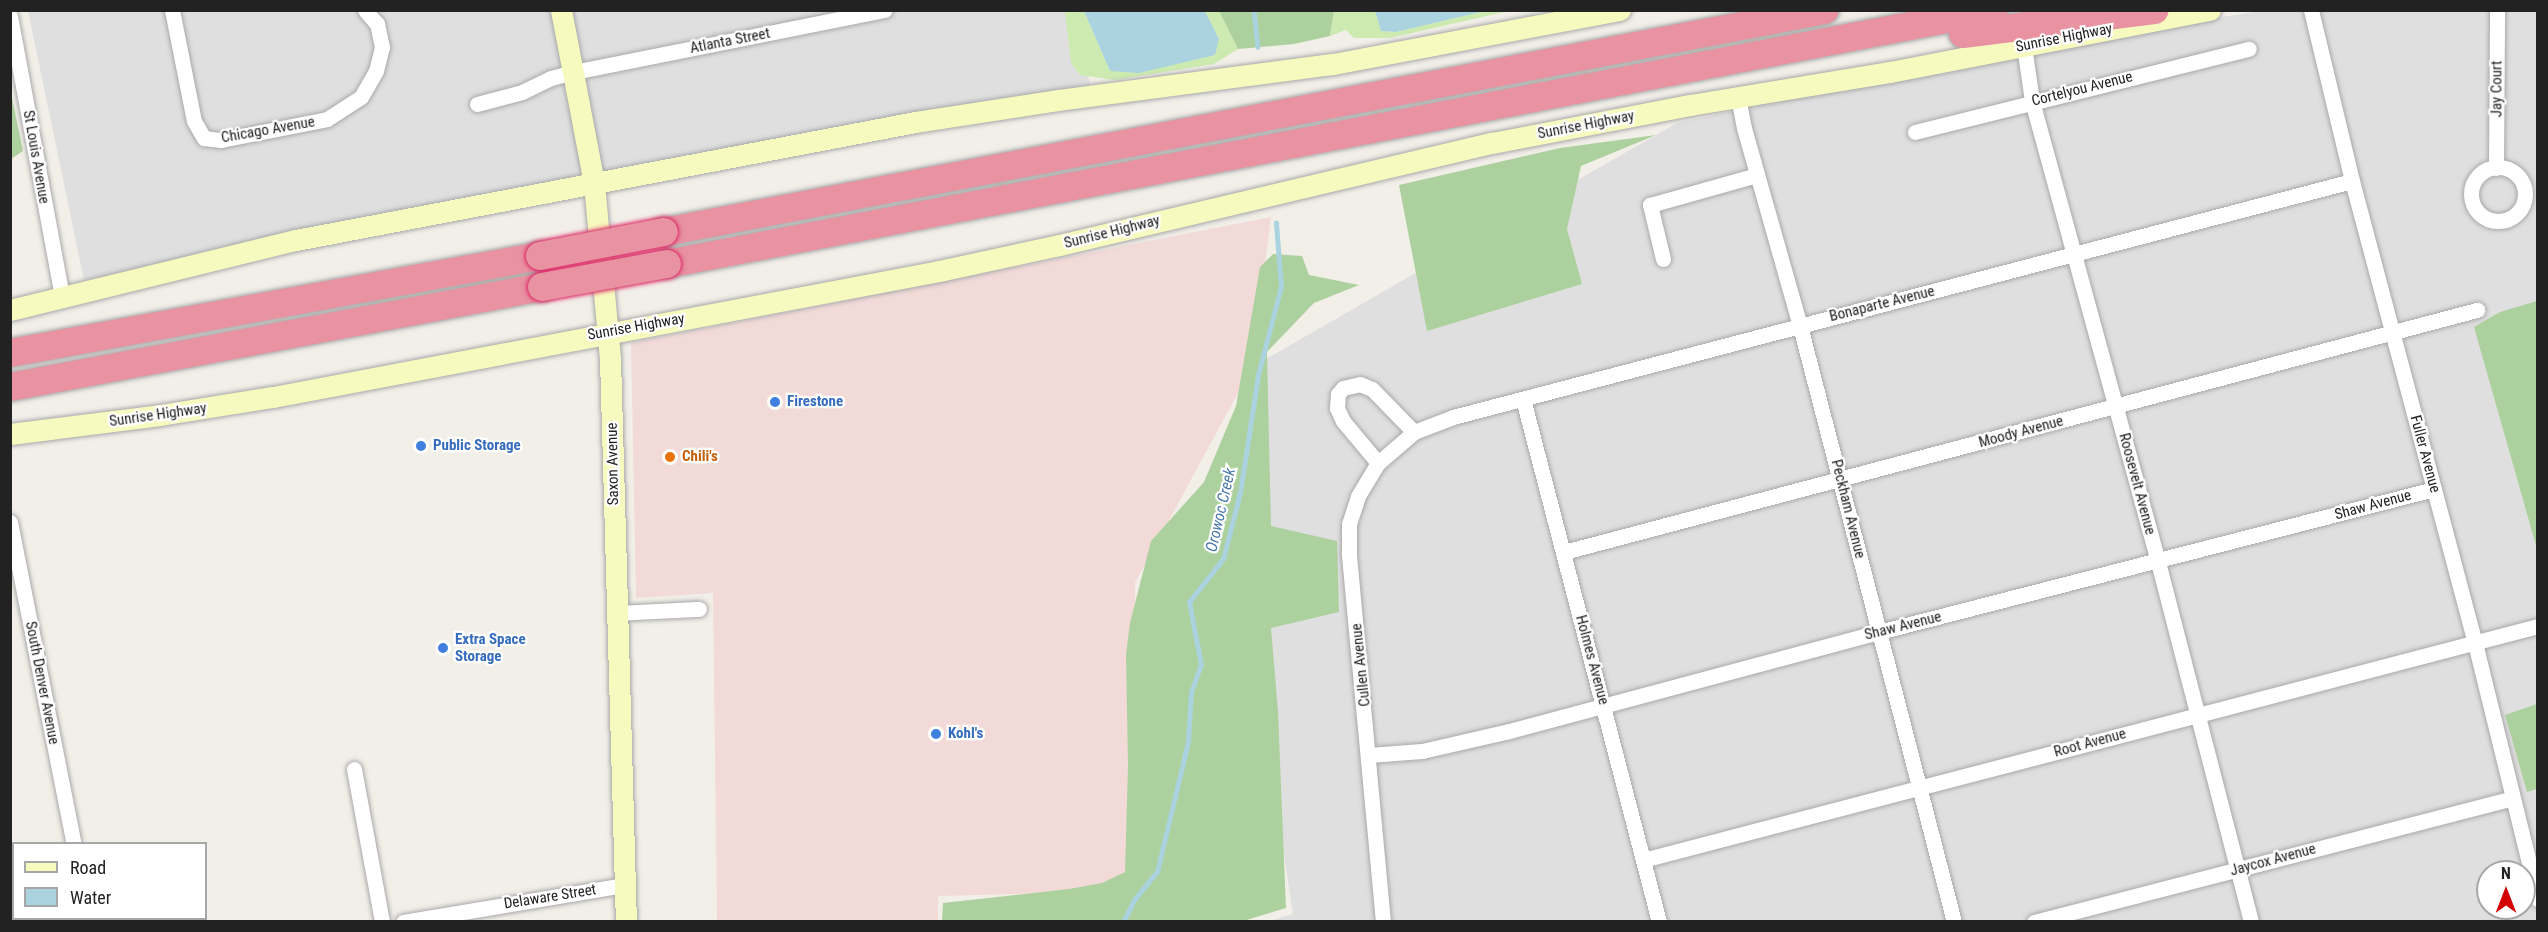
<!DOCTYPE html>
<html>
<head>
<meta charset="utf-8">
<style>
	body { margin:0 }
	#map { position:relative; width:2548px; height:932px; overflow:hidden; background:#f2efe9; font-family:"Roboto Condensed",sans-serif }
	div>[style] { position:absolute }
	.residential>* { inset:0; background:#e0dfdf }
	.commercial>* { inset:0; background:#f2dad9 }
	.grass>* { inset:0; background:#cdebb0 }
	.forest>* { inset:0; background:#add19e }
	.water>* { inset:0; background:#aad3df }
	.stream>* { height:4.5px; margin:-2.25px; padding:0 2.25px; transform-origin:2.25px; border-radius:2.25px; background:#aad3df }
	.roads { filter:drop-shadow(0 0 2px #a9a9a9) drop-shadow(0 0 2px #a9a9a9) }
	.street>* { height:15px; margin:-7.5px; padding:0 7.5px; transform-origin:7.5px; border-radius:7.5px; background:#fff }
	.street>.ring { margin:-7.5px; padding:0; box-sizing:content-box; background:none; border:15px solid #fff; border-radius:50% }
	.secondary>* { height:21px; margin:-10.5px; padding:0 10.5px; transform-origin:10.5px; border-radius:10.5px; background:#f7fabf }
	.highway>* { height:28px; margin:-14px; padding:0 14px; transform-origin:14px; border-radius:14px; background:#e892a2 }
	.bridges { filter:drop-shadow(0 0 2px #dc2a67) drop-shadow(0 0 2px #dc2a67) }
	.highway-bridge>* { height:28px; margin:-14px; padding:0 14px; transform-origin:14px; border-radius:14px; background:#e892a2 }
	.dots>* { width:16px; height:16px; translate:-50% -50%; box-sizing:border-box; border:3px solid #fff; border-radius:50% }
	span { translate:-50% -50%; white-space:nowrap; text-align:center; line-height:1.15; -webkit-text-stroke:4.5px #fff; paint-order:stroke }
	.street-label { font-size:15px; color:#222 }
	.shop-label { font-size:15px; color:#366cbe; font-weight:700 }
	.left { translate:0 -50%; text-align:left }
	.food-label { font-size:15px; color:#c56008; font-weight:700 }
	.water-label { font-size:16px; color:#4a7aab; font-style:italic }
	.frame { position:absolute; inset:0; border:12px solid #222; pointer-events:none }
	.legend { position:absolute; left:12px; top:842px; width:195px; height:78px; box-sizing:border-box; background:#fff; border:2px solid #a7a7a7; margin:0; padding:8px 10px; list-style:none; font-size:18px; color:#222 }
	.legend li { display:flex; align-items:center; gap:12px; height:30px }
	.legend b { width:30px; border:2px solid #a7a7a7 }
	.north { position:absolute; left:2476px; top:860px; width:60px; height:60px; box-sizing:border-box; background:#fff; border:2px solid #a7a7a7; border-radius:50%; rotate:0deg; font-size:16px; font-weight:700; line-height:24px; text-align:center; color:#222 }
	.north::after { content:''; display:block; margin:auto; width:21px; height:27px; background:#d40000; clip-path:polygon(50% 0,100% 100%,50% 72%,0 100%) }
</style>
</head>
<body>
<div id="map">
	<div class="residential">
		<div style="clip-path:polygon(28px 11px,1076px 11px,1090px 85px,84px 280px)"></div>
		<div style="clip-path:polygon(evenodd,2260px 11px,2537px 11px,2537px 921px,1269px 921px,1293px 914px,1259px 689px,1252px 367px,1677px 123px,2038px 47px,2260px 11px,2488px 872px,2524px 872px,2524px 908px,2488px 908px,2488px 872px)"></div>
	</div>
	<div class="commercial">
		<div style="clip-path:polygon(1271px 217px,1252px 367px,1135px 583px,1139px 891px,938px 896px,938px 921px,717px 921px,713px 593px,636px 598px,631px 343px)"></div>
	</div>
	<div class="grass">
		<div style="clip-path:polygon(1065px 11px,1084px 11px,1110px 71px,1219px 39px,1205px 11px,1219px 11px,1238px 49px,1214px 64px,1115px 80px,1080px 75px,1071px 63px)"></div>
		<div style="clip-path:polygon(1334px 11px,1375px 11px,1381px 31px,1396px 32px,1485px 11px,1509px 11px,1390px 38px,1354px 38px,1346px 30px,1330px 36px)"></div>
	</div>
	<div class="forest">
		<div style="clip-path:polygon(1219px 11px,1334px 11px,1330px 36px,1294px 44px,1238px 49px)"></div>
		<div style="clip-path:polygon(10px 88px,23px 151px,11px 159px,10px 159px)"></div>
		<div style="clip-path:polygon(1656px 135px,1581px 166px,1567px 229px,1582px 284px,1427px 331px,1399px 185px,1560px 148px)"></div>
		<div style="clip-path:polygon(1273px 254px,1302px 256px,1309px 275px,1359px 285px,1314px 303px,1267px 352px,1271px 526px,1337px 541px,1339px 612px,1271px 628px,1278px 711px,1286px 908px,1240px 922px,942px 921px,943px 903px,1069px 889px,1102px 883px,1125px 872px,1128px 765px,1126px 655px,1130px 623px,1151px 541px,1204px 482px,1236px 406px,1260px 267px)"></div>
		<div style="clip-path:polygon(2537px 301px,2538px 301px,2537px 549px,2474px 327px,2500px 312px)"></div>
		<div style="clip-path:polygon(2537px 704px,2537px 789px,2527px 792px,2505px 715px)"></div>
	</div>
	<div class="water">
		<div style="clip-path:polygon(1084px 11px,1205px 11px,1219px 39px,1215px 55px,1139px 73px,1110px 71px)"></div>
		<div style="clip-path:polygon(1375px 11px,1375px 10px,1485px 11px,1396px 32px,1381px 31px)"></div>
	</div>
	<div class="stream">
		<div style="left:1254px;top:10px;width:37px;rotate:84deg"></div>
		<div style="left:1123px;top:922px;width:25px;rotate:-63deg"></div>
		<div style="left:1134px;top:900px;width:36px;rotate:-51deg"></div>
		<div style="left:1157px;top:872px;width:134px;rotate:-76.6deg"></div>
		<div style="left:1188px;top:742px;width:50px;rotate:-86.6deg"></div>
		<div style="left:1191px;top:692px;width:29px;rotate:-70deg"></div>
		<div style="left:1201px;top:665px;width:64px;rotate:-100.8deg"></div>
		<div style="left:1189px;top:602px;width:55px;rotate:-51.7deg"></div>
		<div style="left:1223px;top:559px;width:68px;rotate:-75.6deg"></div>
		<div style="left:1240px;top:493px;width:119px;rotate:-81.3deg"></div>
		<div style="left:1258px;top:375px;width:91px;rotate:-75.4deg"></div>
		<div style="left:1281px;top:287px;width:64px;rotate:-94.5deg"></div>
	</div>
	<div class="roads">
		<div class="street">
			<div style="left:172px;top:10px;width:113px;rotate:78.8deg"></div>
			<div style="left:194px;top:121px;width:20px;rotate:60deg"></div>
			<div style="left:204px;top:138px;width:17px;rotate:7deg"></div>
			<div style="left:221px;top:140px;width:108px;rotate:-11.2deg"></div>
			<div style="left:327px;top:119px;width:40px;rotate:-32.9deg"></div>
			<div style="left:361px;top:97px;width:30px;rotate:-60deg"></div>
			<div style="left:376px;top:71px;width:25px;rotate:-76deg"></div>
			<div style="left:382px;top:47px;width:24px;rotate:-102deg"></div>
			<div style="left:377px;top:24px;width:18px;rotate:-131deg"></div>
			<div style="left:2311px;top:10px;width:176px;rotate:76.5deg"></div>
			<div style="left:2352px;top:181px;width:478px;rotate:75.1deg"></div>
			<div style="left:2475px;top:643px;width:264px;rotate:76.2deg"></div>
			<div style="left:10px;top:16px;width:286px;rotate:79.5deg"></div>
			<div style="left:2024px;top:46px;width:56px;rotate:81.7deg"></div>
			<div style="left:2032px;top:101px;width:478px;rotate:74.7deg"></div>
			<div style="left:2158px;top:562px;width:372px;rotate:75.5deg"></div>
			<div style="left:1738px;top:97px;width:32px;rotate:79deg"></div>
			<div style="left:1744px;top:128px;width:206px;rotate:74.2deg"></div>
			<div style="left:1800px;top:326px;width:616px;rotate:75.51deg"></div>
			<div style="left:477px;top:104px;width:47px;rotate:-14.9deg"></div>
			<div style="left:522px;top:92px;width:32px;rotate:-26deg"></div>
			<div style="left:551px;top:78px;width:24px;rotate:-15deg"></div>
			<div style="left:574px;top:72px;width:317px;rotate:-11.3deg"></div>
			<div style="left:1915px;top:132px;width:344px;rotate:-14deg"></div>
			<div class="ring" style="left:2471px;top:167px;width:39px;height:39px"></div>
			<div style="left:2496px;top:168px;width:158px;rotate:-89.6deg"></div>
			<div style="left:1663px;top:259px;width:56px;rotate:-103.5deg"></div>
			<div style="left:1650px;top:205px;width:111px;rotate:-15.7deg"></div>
			<div style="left:1523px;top:399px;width:540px;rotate:75.42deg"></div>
			<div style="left:1378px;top:463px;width:55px;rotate:-129.8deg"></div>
			<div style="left:1343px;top:421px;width:14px;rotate:-115deg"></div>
			<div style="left:1337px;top:408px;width:14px;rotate:-86deg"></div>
			<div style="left:1338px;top:394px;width:8px;rotate:-50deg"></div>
			<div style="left:1343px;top:388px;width:17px;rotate:-13deg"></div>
			<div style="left:1360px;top:384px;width:13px;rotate:23deg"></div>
			<div style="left:1372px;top:389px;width:60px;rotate:45.7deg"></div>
			<div style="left:10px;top:522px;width:328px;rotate:78.8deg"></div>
			<div style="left:1564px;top:552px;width:945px;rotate:-14.85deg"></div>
			<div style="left:616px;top:613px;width:83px;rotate:-2.8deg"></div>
			<div style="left:1369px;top:755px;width:53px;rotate:-4.3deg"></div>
			<div style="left:1422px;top:751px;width:89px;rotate:-12.9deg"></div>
			<div style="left:1509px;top:731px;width:383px;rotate:-15deg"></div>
			<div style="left:1879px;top:632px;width:573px;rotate:-14.45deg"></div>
			<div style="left:354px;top:769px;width:156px;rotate:79.6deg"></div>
			<div style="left:1643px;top:860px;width:925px;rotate:-14.65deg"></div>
			<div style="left:88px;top:918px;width:4px;rotate:76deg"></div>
			<div style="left:403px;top:922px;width:225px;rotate:-9.5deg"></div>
			<div style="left:1383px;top:922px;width:371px;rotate:-95.3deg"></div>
			<div style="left:1349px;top:553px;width:29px;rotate:-90deg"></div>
			<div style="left:1349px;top:524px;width:29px;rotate:-72deg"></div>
			<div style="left:1358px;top:496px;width:39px;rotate:-59deg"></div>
			<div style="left:1378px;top:463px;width:48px;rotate:-40.7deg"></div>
			<div style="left:1414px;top:432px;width:42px;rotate:-21deg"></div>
			<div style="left:1453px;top:417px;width:929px;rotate:-14.71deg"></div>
			<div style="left:2034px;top:922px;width:494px;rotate:-14.5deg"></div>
		</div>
		<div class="secondary">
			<div style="left:561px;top:10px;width:176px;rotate:79.2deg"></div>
			<div style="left:594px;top:183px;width:176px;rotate:84.8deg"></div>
			<div style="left:610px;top:358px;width:564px;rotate:88.38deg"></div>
			<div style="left:10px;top:310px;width:294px;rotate:-13.8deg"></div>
			<div style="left:296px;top:240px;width:630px;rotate:-10.79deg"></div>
			<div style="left:915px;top:122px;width:145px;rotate:-8.7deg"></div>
			<div style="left:1058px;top:100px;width:277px;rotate:-7.5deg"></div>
			<div style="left:1333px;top:64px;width:292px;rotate:-10.7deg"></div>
			<div style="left:10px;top:434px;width:151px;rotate:-7.2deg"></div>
			<div style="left:160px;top:415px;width:114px;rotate:-9.1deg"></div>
			<div style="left:273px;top:397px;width:678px;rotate:-10.71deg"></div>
			<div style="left:939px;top:271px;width:123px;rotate:-12.2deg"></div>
			<div style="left:1059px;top:245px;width:445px;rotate:-13.3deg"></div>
			<div style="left:1492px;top:143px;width:202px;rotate:-10.9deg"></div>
			<div style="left:1690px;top:105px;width:203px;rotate:-9.4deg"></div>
			<div style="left:1890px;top:72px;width:326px;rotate:-11deg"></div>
		</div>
		<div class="highway">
			<div style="left:1963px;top:34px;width:193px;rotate:-7.1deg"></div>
			<div style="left:664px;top:232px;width:1182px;rotate:-10.83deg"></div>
			<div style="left:667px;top:264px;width:1351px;rotate:-10.84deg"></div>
			<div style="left:10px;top:353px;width:539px;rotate:-10.37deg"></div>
			<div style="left:10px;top:387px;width:541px;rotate:-10.65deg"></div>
		</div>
	</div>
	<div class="bridges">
		<div class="highway-bridge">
			<div style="left:540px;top:256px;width:126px;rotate:-11deg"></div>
			<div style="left:542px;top:287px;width:127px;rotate:-10.4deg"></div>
		</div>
	</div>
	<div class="dots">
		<div style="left:775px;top:402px;background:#3f7fe0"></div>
		<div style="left:421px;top:446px;background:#3f7fe0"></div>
		<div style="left:670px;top:457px;background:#e8710a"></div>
		<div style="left:443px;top:648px;background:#3f7fe0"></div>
		<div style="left:936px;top:734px;background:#3f7fe0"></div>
	</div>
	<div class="street-label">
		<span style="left:2064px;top:38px;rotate:-11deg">Sunrise Highway</span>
		<span style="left:730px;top:41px;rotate:-11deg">Atlanta Street</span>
		<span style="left:2082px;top:89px;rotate:-14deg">Cortelyou Avenue</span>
		<span style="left:2497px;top:89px;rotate:-90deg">Jay Court</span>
		<span style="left:1586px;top:125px;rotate:-11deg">Sunrise Highway</span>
		<span style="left:268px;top:130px;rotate:-10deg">Chicago Avenue</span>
		<span style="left:36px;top:157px;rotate:80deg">St Louis Avenue</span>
		<span style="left:1112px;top:232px;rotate:-14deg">Sunrise Highway</span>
		<span style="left:1882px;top:304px;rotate:-14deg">Bonaparte Avenue</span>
		<span style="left:636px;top:327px;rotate:-10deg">Sunrise Highway</span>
		<span style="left:158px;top:415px;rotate:-8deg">Sunrise Highway</span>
		<span style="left:2021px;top:432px;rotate:-15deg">Moody Avenue</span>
		<span style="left:2425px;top:454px;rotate:75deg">Fuller Avenue</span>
		<span style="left:613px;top:464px;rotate:-91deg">Saxon Avenue</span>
		<span style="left:2137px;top:484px;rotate:75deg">Roosevelt Avenue</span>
		<span style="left:2373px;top:505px;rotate:-15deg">Shaw Avenue</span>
		<span style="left:1848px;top:509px;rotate:76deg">Peckham Avenue</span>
		<span style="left:1903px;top:626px;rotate:-14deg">Shaw Avenue</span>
		<span style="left:1592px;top:660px;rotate:75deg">Holmes Avenue</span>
		<span style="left:1361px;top:665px;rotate:-96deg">Cullen Avenue</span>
		<span style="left:42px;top:683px;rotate:79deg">South Denver Avenue</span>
		<span style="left:2090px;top:743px;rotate:-15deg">Root Avenue</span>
		<span style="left:2273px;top:860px;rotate:-15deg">Jaycox Avenue</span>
		<span style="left:550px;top:897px;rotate:-9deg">Delaware Street</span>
	</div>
	<div class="shop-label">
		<span class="left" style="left:787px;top:402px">Firestone</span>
		<span class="left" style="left:433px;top:446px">Public Storage</span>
		<span class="left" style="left:455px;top:648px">Extra Space<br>Storage</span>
		<span class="left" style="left:948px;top:734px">Kohl's</span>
	</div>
	<div class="food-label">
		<span class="left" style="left:682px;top:457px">Chili's</span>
	</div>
	<div class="water-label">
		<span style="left:1221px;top:510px;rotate:-77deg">Orowoc Creek</span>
	</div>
	<div class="frame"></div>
	<ul class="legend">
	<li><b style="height:8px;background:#f7fabf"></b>Road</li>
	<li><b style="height:16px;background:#aad3df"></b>Water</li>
	</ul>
	<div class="north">N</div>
</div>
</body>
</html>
